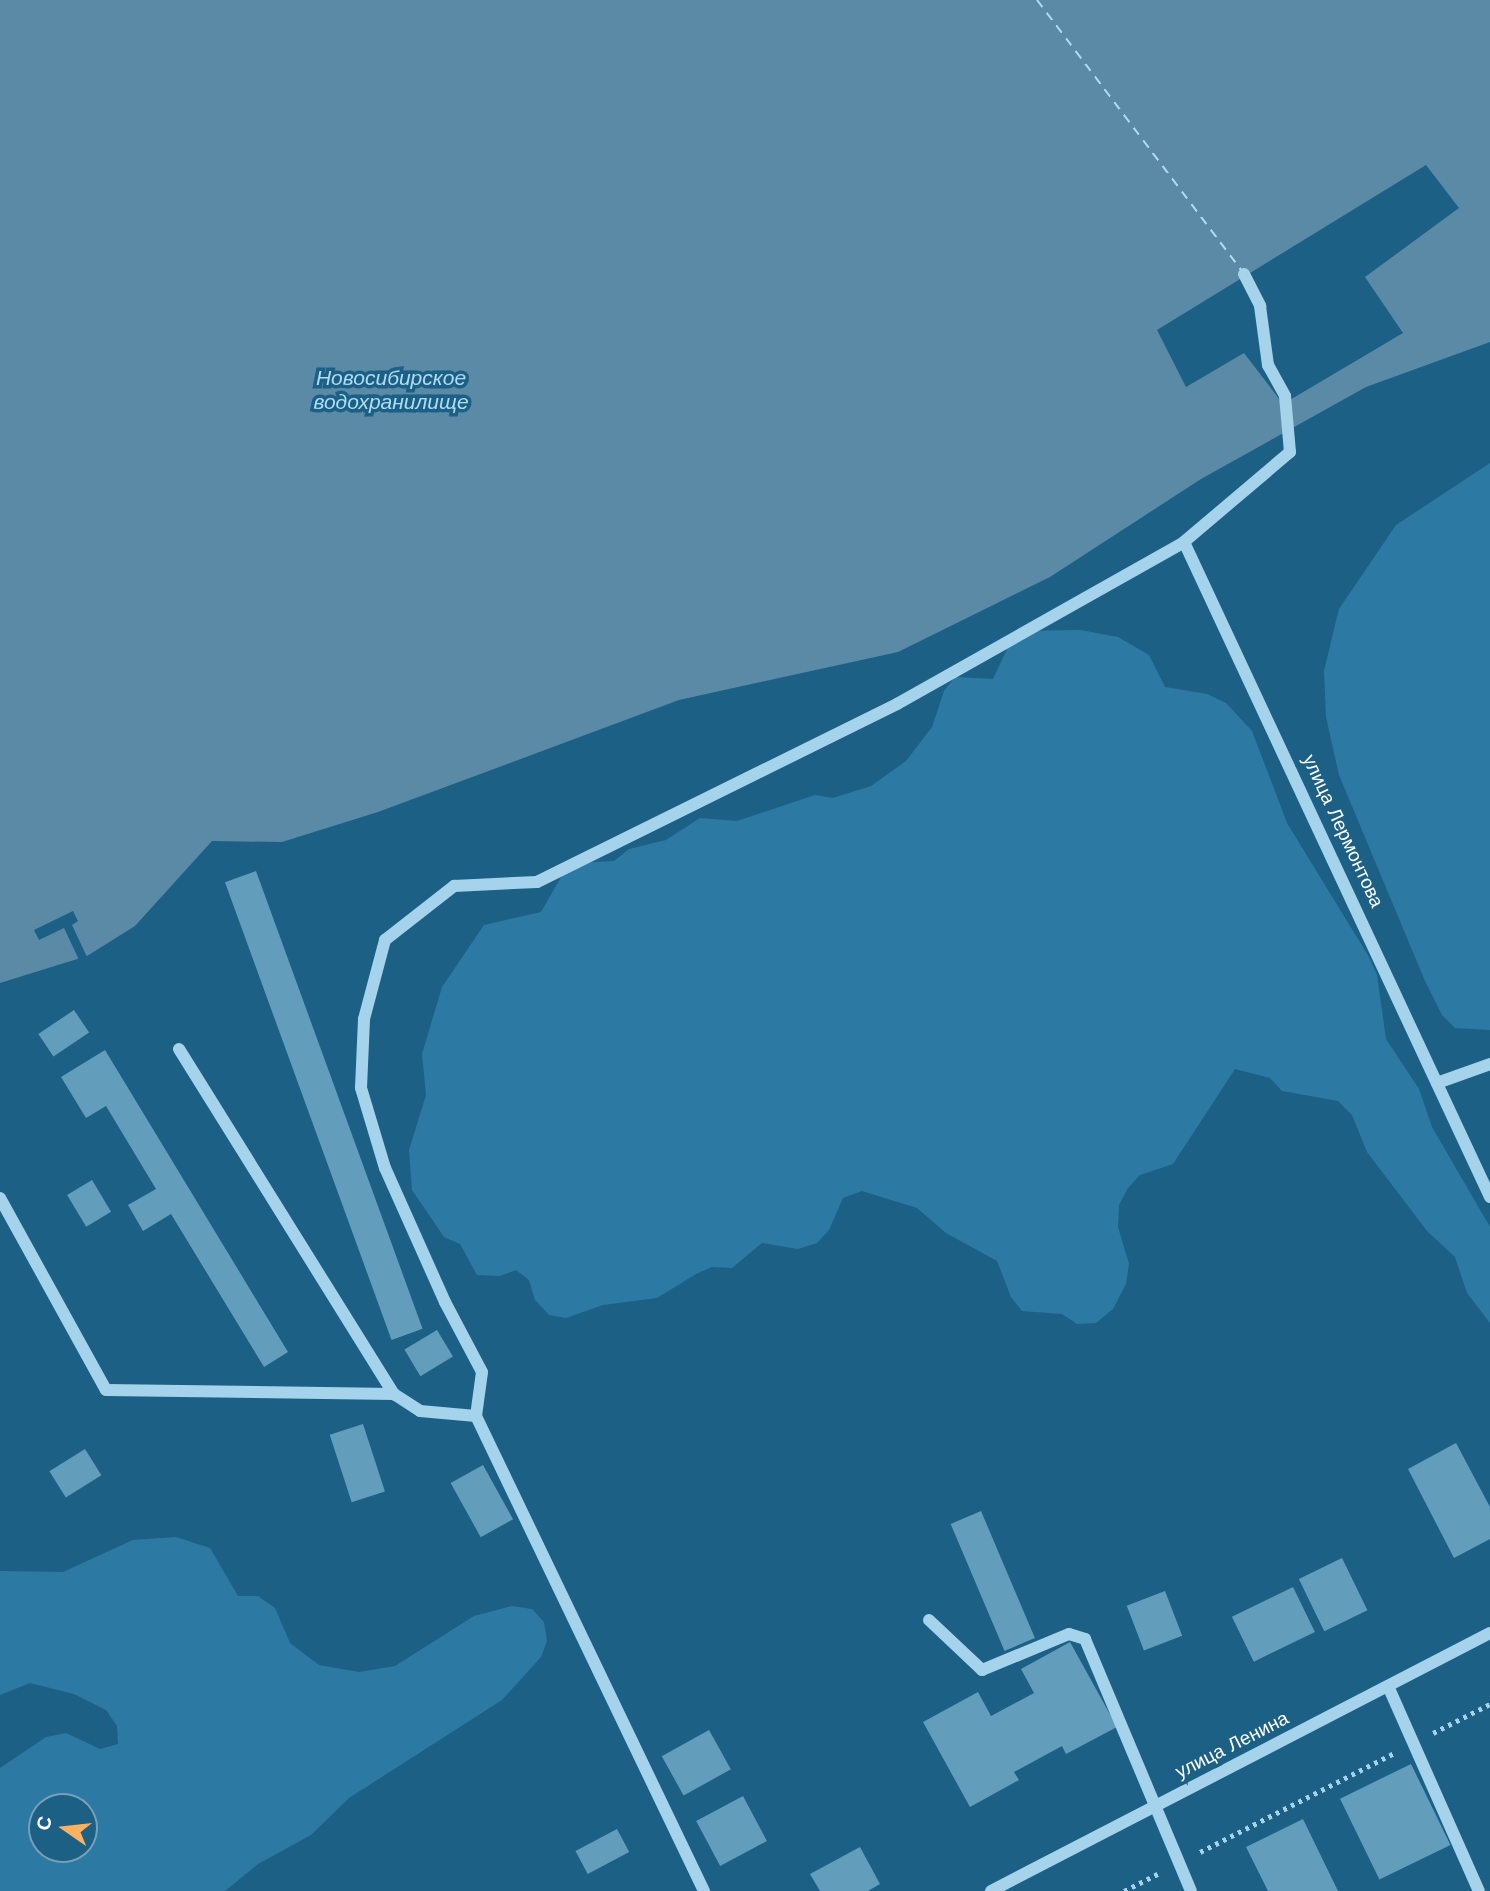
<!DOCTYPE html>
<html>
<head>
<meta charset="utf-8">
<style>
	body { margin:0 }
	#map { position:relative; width:1490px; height:1891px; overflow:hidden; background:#1c6086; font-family:"Work Sans",sans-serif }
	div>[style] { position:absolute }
	.green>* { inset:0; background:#2c7aa3 }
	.water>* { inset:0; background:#5a8aa6 }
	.pier>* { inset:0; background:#1c6086 }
	.ferry>* { height:2px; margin-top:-1px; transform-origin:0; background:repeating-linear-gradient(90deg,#afdcf3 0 9px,transparent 0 16px) }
	.building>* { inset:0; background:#629dbc; transform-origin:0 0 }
	.path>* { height:4.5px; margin-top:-2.25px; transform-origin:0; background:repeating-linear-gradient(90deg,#a4d3eb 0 3.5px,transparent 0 8.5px) }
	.minor>* { height:12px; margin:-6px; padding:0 6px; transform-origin:6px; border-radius:6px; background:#a4d3eb }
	span { translate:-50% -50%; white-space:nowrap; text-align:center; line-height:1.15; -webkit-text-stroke:7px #1c6086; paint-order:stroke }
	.street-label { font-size:19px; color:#fff }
	.water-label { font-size:21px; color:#afdcf3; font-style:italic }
	.north { position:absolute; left:28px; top:1793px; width:70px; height:70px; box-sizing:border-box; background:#1c6086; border:2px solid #77a0b6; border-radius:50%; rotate:284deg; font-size:19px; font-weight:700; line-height:28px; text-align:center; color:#fff }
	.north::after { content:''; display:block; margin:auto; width:24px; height:32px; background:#fcb061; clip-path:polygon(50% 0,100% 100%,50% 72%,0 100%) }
</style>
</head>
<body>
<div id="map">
	<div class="green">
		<div style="clip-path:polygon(1490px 463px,1490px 1030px,1455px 1028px,1442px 1015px,1425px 981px,1339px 775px,1326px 717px,1324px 671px,1339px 609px,1396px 525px)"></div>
		<div style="clip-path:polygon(1080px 630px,1118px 637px,1149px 655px,1165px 687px,1207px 694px,1226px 703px,1252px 731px,1287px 823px,1369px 957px,1377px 975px,1386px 1039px,1419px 1089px,1432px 1127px,1490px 1227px,1490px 1323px,1467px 1293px,1455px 1257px,1427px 1231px,1367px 1152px,1352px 1115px,1338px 1101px,1282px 1091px,1270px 1078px,1235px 1069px,1173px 1164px,1140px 1175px,1128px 1188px,1119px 1205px,1118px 1227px,1129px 1264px,1126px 1284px,1113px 1309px,1096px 1323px,1077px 1324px,1062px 1314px,1022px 1311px,1011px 1297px,997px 1261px,946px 1233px,917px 1208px,862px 1191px,843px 1198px,829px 1230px,817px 1243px,798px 1249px,762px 1243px,732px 1268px,712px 1267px,696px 1274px,657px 1298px,603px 1305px,566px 1318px,549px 1315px,535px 1300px,529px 1280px,516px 1270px,500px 1276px,477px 1275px,460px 1244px,444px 1237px,412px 1190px,409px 1150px,426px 1095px,422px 1054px,442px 987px,484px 925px,541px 912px,561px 877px,577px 863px,614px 861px,629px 849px,666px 840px,700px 818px,737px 821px,815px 795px,833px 798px,871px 786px,906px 761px,932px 727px,944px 691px,955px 677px,993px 679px,1010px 643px,1025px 631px)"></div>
		<div style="clip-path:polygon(evenodd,176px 1537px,210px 1548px,238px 1596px,258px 1596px,275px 1608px,290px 1643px,319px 1665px,359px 1672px,395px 1666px,474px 1616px,512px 1606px,532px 1609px,544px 1622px,547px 1641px,541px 1657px,502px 1700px,349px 1798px,311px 1835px,258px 1864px,225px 1891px,0 1891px,0 1768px,46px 1737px,66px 1733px,100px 1749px,118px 1744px,117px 1726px,106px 1710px,74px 1694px,30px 1683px,0 1695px,0 1571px,63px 1572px,133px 1540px,176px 1537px,42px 1807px,84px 1807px,84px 1849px,42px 1849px,42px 1807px)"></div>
	</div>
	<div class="water">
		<div style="clip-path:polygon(0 0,1490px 0,1490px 342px,1366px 387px,1201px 479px,1050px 577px,898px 652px,679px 700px,378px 812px,282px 842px,212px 841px,135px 926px,87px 956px,0 983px)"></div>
	</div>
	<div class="pier">
		<div style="clip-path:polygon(1426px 165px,1459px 208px,1365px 277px,1403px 333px,1283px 404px,1244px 353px,1186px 387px,1157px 330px)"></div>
		<div style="clip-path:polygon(73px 911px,78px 921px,72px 925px,88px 959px,80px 962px,64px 928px,39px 940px,34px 930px)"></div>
	</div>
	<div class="ferry">
		<div style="left:1037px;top:0;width:338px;rotate:52.9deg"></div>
	</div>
	<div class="building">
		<div style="left:256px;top:871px;width:487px;height:33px;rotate:70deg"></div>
		<div style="left:74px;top:1010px;width:27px;height:43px;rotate:56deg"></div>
		<div style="clip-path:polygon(105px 1050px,288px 1352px,264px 1367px,171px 1214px,143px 1231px,128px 1205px,156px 1189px,106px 1106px,86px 1118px,61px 1077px)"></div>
		<div style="left:92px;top:1180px;width:37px;height:29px;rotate:59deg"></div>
		<div style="left:437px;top:1330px;width:31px;height:38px;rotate:59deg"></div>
		<div style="left:363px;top:1424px;width:71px;height:35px;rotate:72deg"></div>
		<div style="clip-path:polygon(1456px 1443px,1490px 1507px,1490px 1539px,1454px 1558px,1408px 1469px)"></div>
		<div style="left:85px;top:1449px;width:31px;height:42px;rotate:58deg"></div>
		<div style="left:483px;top:1465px;width:62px;height:37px;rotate:61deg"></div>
		<div style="left:981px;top:1511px;width:138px;height:33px;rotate:67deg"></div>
		<div style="left:1342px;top:1558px;width:58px;height:48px;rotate:64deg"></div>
		<div style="left:1293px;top:1587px;width:50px;height:68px;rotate:64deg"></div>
		<div style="left:1165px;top:1591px;width:48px;height:41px;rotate:69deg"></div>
		<div style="clip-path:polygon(1070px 1642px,1117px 1727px,1066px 1754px,1062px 1746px,1014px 1772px,1019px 1780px,970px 1807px,923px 1722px,978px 1692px,991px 1716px,1034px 1693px,1021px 1669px)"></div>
		<div style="left:709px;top:1730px;width:45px;height:54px;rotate:61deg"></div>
		<div style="left:1411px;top:1764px;width:90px;height:79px;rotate:64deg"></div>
		<div style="left:743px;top:1796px;width:51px;height:53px;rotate:62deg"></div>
		<div style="clip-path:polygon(1303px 1819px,1338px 1891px,1268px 1891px,1246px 1847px)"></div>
		<div style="left:617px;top:1829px;width:26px;height:47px;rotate:62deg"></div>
		<div style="clip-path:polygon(860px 1847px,880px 1884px,868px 1891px,820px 1891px,810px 1874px)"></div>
	</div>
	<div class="path">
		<div style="left:1433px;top:1733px;width:64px;rotate:-27deg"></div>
		<div style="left:1200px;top:1852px;width:218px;rotate:-27deg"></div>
		<div style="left:1124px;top:1891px;width:38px;rotate:-27deg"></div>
	</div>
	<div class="minor">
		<div style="left:1244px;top:274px;width:36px;rotate:63deg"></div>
		<div style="left:1260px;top:306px;width:60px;rotate:82.3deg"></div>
		<div style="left:1268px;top:365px;width:35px;rotate:61deg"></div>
		<div style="left:1285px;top:396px;width:56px;rotate:84.9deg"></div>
		<div style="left:1290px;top:452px;width:139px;rotate:139.7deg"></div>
		<div style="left:1184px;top:542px;width:723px;rotate:64.96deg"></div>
		<div style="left:179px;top:1049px;width:407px;rotate:58.1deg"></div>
		<div style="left:394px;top:1394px;width:31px;rotate:33deg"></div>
		<div style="left:420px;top:1411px;width:56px;rotate:5.1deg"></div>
		<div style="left:476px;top:1416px;width:527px;rotate:64.36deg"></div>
		<div style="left:1437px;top:1083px;width:56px;rotate:-19.7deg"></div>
		<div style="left:0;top:1198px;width:219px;rotate:61.1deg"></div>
		<div style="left:106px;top:1390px;width:288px;rotate:0.8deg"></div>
		<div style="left:476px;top:1416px;width:44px;rotate:-82.2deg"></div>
		<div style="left:482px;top:1372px;width:79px;rotate:-117.9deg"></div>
		<div style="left:445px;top:1302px;width:147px;rotate:-114.1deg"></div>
		<div style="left:385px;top:1168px;width:84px;rotate:-106.7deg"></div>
		<div style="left:361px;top:1088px;width:69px;rotate:-87.5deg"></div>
		<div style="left:364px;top:1019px;width:82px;rotate:-75.1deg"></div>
		<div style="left:385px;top:940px;width:88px;rotate:-38deg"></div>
		<div style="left:454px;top:886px;width:83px;rotate:-2.8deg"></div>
		<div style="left:537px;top:882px;width:402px;rotate:-26.3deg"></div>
		<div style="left:897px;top:704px;width:330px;rotate:-29.4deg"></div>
		<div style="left:929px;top:1620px;width:73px;rotate:43.3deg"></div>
		<div style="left:982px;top:1670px;width:94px;rotate:-22.5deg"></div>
		<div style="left:1069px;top:1634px;width:17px;rotate:17deg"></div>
		<div style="left:1085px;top:1639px;width:273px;rotate:67.2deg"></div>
		<div style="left:1388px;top:1686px;width:224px;rotate:66.1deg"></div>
		<div style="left:991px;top:1891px;width:562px;rotate:-27.34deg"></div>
	</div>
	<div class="street-label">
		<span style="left:1343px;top:831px;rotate:65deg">улица Лермонтова</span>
		<span style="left:1232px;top:1745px;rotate:-27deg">улица Ленина</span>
	</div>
	<div class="water-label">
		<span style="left:391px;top:390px">Новосибирское<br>водохранилище</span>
	</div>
	<div class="north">С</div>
</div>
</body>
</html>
